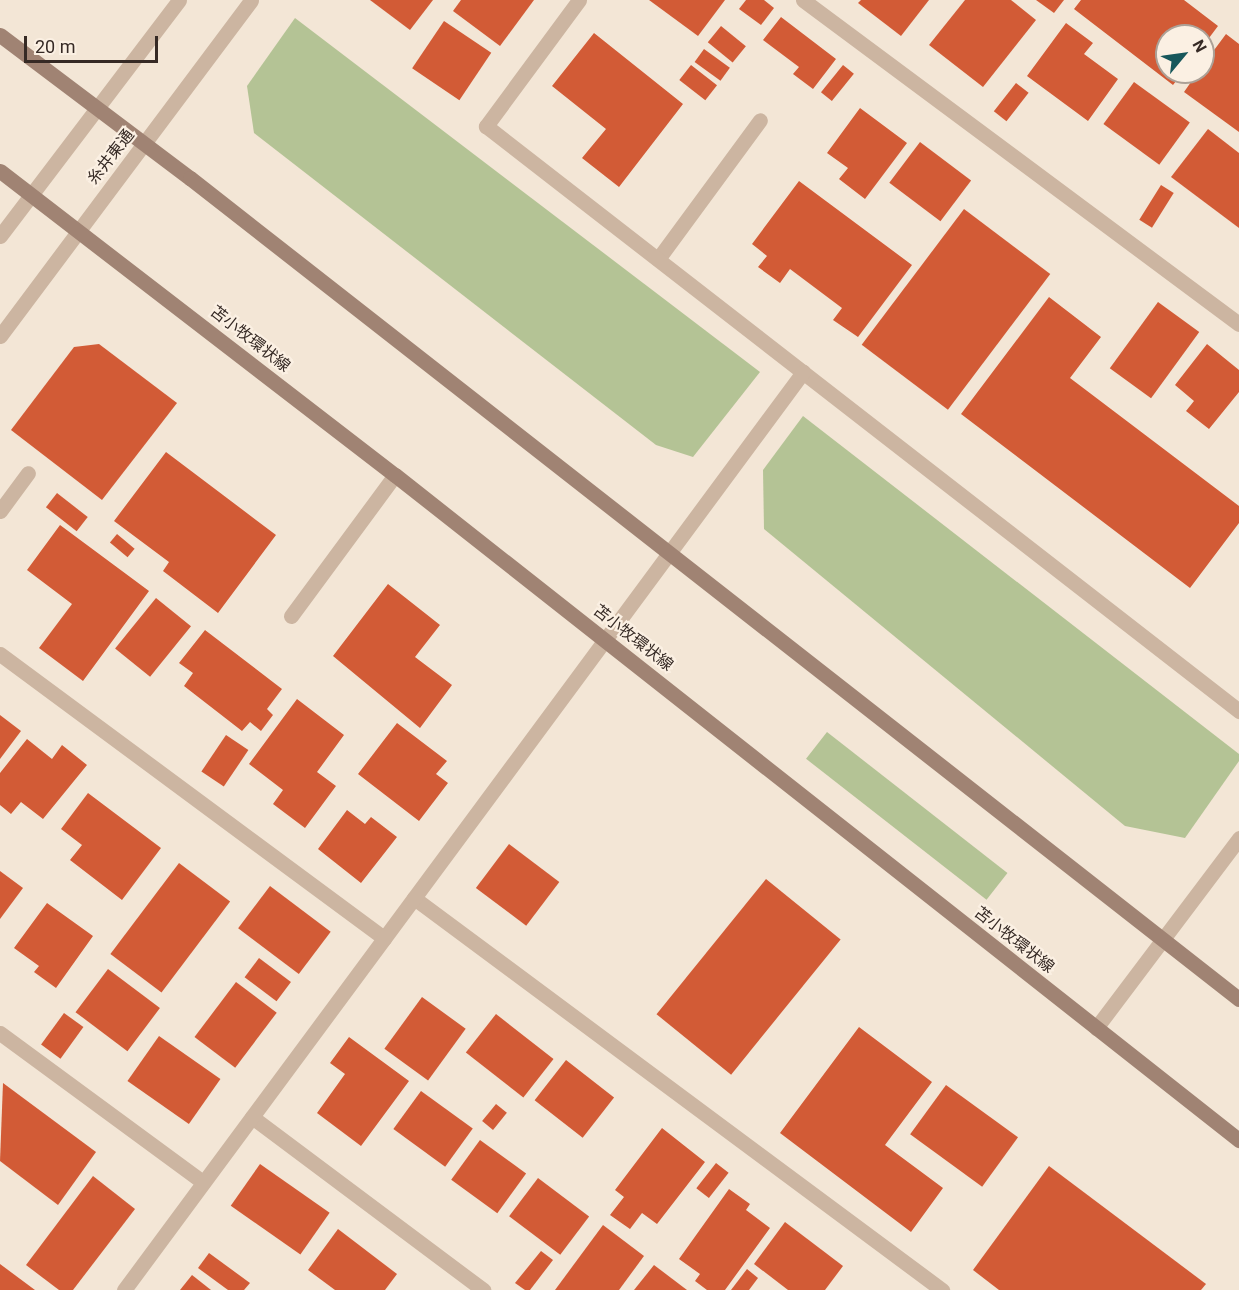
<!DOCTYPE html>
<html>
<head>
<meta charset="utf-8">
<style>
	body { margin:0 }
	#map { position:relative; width:1239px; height:1290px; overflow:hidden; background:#f3e6d6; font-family:Roboto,"Noto Sans JP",sans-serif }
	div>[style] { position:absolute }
	.green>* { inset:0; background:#b4c395; transform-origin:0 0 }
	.building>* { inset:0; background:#d25b36; transform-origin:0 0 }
	.service>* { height:15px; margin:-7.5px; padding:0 7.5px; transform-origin:7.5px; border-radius:7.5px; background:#ccb5a1 }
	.minor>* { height:15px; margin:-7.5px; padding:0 7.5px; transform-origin:7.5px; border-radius:7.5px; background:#ccb5a1 }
	.tertiary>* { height:15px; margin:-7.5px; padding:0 7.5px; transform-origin:7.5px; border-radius:7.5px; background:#ccb5a1 }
	.secondary>* { height:15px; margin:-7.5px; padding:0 7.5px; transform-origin:7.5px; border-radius:7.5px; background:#a08373 }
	span { translate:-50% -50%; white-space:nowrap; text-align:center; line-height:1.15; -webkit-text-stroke:4.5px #fbf0e3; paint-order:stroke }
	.street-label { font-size:16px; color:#362a25 }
	.north { position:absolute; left:1155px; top:24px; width:60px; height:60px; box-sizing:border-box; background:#fbf0e3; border:2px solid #aca197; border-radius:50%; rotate:61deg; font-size:16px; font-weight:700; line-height:24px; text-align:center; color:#362a25 }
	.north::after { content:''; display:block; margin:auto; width:21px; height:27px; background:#17575b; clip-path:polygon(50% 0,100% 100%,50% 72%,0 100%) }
	.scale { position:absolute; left:24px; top:36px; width:134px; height:27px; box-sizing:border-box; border:3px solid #362a25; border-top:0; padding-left:8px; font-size:18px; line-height:21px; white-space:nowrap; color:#362a25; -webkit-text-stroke:4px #fbf0e3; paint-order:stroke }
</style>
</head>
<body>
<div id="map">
	<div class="green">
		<div style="clip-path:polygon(295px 18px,760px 372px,693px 457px,656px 445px,254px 133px,247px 86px)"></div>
		<div style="clip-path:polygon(803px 416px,1239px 754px,1239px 761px,1185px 838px,1125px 826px,764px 529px,763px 470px)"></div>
		<div style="left:827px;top:732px;width:229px;height:34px;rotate:38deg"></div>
	</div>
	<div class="building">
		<div style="clip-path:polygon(370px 0,433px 0,410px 30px)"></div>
		<div style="clip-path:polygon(461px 0,534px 0,500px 46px,453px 11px)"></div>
		<div style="clip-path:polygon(649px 0,725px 0,698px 36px)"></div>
		<div style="clip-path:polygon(746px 0,764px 0,774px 8px,761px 25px,739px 9px)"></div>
		<div style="clip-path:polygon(861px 0,929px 0,901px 36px,858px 3px)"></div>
		<div style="clip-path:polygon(965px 0,1011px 0,1036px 20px,983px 87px,929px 45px)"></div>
		<div style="clip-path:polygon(1036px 0,1064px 0,1054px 13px)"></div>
		<div style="clip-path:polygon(1081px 0,1184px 0,1218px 26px,1203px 46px,1203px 36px,1167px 36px,1167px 72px,1183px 72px,1173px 85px,1074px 9px)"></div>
		<div style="clip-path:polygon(781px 17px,836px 59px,813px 89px,793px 74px,799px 67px,763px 40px)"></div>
		<div style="left:444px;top:21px;width:57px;height:57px;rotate:34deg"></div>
		<div style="clip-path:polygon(1066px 23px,1093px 43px,1084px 54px,1118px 79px,1088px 121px,1027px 76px)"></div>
		<div style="left:721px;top:26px;width:32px;height:21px;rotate:39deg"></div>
		<div style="clip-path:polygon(594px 33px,683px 104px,619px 187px,582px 158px,606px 129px,552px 86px)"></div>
		<div style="clip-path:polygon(1226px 34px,1239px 44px,1239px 132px,1184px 92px,1198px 72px,1203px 72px,1203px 65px)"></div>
		<div style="left:704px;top:49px;width:32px;height:16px;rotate:36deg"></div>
		<div style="left:691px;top:65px;width:33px;height:19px;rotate:38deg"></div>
		<div style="left:843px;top:65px;width:14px;height:35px;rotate:39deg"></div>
		<div style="left:1134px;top:82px;width:69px;height:52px;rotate:36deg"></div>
		<div style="left:1016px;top:83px;width:16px;height:36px;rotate:38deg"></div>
		<div style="clip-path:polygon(860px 108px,907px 143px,865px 199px,839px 179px,848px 168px,827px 153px)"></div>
		<div style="clip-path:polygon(1208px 129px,1239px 153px,1239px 228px,1171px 177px)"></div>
		<div style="left:920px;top:142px;width:64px;height:51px;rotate:37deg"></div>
		<div style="clip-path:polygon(799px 181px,912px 265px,858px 337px,833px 320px,842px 308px,790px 269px,780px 283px,758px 267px,767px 256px,752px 244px)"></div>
		<div style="left:1161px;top:185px;width:15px;height:41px;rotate:32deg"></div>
		<div style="left:964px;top:209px;width:108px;height:170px;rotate:37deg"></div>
		<div style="clip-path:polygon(1049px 297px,1101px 337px,1070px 378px,1239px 506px,1239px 523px,1190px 588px,961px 414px)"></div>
		<div style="left:1158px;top:302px;width:51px;height:82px;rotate:36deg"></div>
		<div style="clip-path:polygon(99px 344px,177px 403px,102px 500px,11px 430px,74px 347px)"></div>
		<div style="clip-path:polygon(1207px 344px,1239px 370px,1239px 392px,1209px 429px,1186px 411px,1194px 401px,1175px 385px)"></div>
		<div style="clip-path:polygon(166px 452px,276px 535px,218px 613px,163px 571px,169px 562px,114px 521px)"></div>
		<div style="left:57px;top:493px;width:39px;height:18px;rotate:38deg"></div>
		<div style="clip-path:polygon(60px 525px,149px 591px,83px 681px,39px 648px,72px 604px,27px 570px)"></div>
		<div style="left:117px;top:534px;width:23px;height:11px;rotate:40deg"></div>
		<div style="clip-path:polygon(388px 584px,440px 625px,415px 657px,452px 685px,420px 728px,333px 656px)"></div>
		<div style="left:156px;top:598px;width:45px;height:65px;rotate:39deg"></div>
		<div style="clip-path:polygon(205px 630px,282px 689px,267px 709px,273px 715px,261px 731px,250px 722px,242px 731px,184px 686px,193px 673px,179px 663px)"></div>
		<div style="clip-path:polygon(297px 699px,344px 735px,317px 772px,336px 786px,305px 828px,273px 804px,283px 790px,249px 764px)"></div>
		<div style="clip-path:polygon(0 715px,21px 731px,0 759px)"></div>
		<div style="clip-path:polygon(397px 723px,447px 761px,436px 774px,448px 783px,419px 821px,358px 774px)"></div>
		<div style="left:226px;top:735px;width:27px;height:44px;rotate:34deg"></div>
		<div style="clip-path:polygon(27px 739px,52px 759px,62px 745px,87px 765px,43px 819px,21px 802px,11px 814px,0 805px,0 773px)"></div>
		<div style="clip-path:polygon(88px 793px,161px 848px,122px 900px,70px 860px,82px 845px,61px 829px)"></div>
		<div style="clip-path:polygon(347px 810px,365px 824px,371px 817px,397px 837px,361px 883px,318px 849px)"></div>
		<div style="left:509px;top:844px;width:63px;height:55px;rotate:37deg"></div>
		<div style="left:179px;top:863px;width:64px;height:114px;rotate:37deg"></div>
		<div style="clip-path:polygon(0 871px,23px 888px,0 919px)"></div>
		<div style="left:766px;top:879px;width:96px;height:174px;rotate:39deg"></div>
		<div style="left:270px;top:886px;width:76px;height:53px;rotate:37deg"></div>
		<div style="clip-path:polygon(47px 903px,93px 936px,56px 988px,34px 972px,39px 966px,14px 948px)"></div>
		<div style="left:259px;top:958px;width:40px;height:24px;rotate:37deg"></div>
		<div style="left:108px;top:969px;width:65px;height:54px;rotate:37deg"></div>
		<div style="left:236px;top:982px;width:51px;height:69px;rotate:37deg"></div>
		<div style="left:422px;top:997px;width:54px;height:64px;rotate:36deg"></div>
		<div style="left:64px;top:1013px;width:24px;height:39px;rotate:36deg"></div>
		<div style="left:496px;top:1014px;width:73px;height:49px;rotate:38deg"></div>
		<div style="clip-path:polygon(859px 1027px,932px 1082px,885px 1145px,943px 1188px,911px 1232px,780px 1133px)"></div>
		<div style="left:159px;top:1036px;width:75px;height:55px;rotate:35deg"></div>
		<div style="clip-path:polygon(349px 1037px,409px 1081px,361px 1146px,317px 1113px,345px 1074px,330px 1063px)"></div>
		<div style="left:566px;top:1060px;width:61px;height:51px;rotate:38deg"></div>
		<div style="clip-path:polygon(3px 1083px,96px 1152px,58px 1205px,0 1161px)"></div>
		<div style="left:946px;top:1085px;width:89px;height:61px;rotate:36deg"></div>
		<div style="left:421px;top:1091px;width:64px;height:47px;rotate:36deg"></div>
		<div style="left:496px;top:1104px;width:14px;height:22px;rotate:39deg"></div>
		<div style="clip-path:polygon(662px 1128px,705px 1162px,657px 1224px,642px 1213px,630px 1229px,610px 1215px,624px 1197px,615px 1190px)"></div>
		<div style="left:480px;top:1140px;width:57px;height:49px;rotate:36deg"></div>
		<div style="left:716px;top:1163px;width:16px;height:32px;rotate:38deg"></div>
		<div style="left:260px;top:1164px;width:85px;height:51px;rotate:35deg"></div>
		<div style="clip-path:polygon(1049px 1166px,1206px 1284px,1201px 1290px,999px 1290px,973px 1270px)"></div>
		<div style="clip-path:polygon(93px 1176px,135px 1209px,73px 1290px,59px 1290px,26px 1265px)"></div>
		<div style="left:538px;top:1178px;width:64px;height:48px;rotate:37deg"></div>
		<div style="clip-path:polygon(729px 1189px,750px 1204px,746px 1210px,770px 1228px,725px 1290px,707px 1290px,695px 1281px,700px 1274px,679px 1259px)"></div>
		<div style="clip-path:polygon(785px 1222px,843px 1266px,825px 1290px,788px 1290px,754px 1264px)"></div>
		<div style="clip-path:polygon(603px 1225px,644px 1256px,619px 1290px,555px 1290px)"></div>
		<div style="clip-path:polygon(338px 1229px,397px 1274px,385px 1290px,335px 1290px,308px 1270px)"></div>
		<div style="clip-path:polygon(541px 1251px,553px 1260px,530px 1290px,525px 1290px,515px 1283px)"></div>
		<div style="clip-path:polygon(209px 1253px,250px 1283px,244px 1290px,228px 1290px,198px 1268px)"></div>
		<div style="clip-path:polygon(0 1264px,35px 1290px,0 1290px)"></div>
		<div style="clip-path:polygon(654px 1265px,687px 1290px,634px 1290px)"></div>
		<div style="clip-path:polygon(747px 1269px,758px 1278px,749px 1290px,731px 1290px)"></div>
		<div style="clip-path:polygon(192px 1275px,211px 1290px,180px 1290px)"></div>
	</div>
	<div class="service">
		<div style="left:658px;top:259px;width:172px;rotate:-53.7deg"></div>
		<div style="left:0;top:511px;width:47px;rotate:-53.6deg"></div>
		<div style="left:291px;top:616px;width:175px;rotate:-53.6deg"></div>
	</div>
	<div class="minor">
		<div style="left:579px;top:0;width:157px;rotate:126.4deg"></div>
		<div style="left:486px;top:126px;width:954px;rotate:37.84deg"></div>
		<div style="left:803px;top:0;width:543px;rotate:36.62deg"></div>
		<div style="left:0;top:654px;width:478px;rotate:36.5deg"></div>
		<div style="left:414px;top:898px;width:658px;rotate:36.59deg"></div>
		<div style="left:1096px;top:1028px;width:238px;rotate:-53deg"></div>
		<div style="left:0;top:1033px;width:252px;rotate:36.3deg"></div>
		<div style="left:252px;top:1117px;width:289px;rotate:36.8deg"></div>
		<div style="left:124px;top:1290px;width:1142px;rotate:-53.51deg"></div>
	</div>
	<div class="tertiary">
		<div style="left:0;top:236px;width:296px;rotate:-52.8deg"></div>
		<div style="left:0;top:336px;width:419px;rotate:-53.2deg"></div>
	</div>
	<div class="secondary">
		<div style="left:0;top:35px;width:238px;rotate:37deg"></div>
		<div style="left:190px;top:178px;width:1332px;rotate:38.05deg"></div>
		<div style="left:0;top:171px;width:498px;rotate:37.6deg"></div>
		<div style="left:395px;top:475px;width:1075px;rotate:38.24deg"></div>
	</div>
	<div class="street-label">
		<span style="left:111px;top:157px;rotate:-52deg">糸井東通</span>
		<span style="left:250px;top:339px;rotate:38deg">苫小牧環状線</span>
		<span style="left:633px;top:638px;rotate:38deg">苫小牧環状線</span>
		<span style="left:1014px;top:940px;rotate:38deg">苫小牧環状線</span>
	</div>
	<div class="north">N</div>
	<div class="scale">20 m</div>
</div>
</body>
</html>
